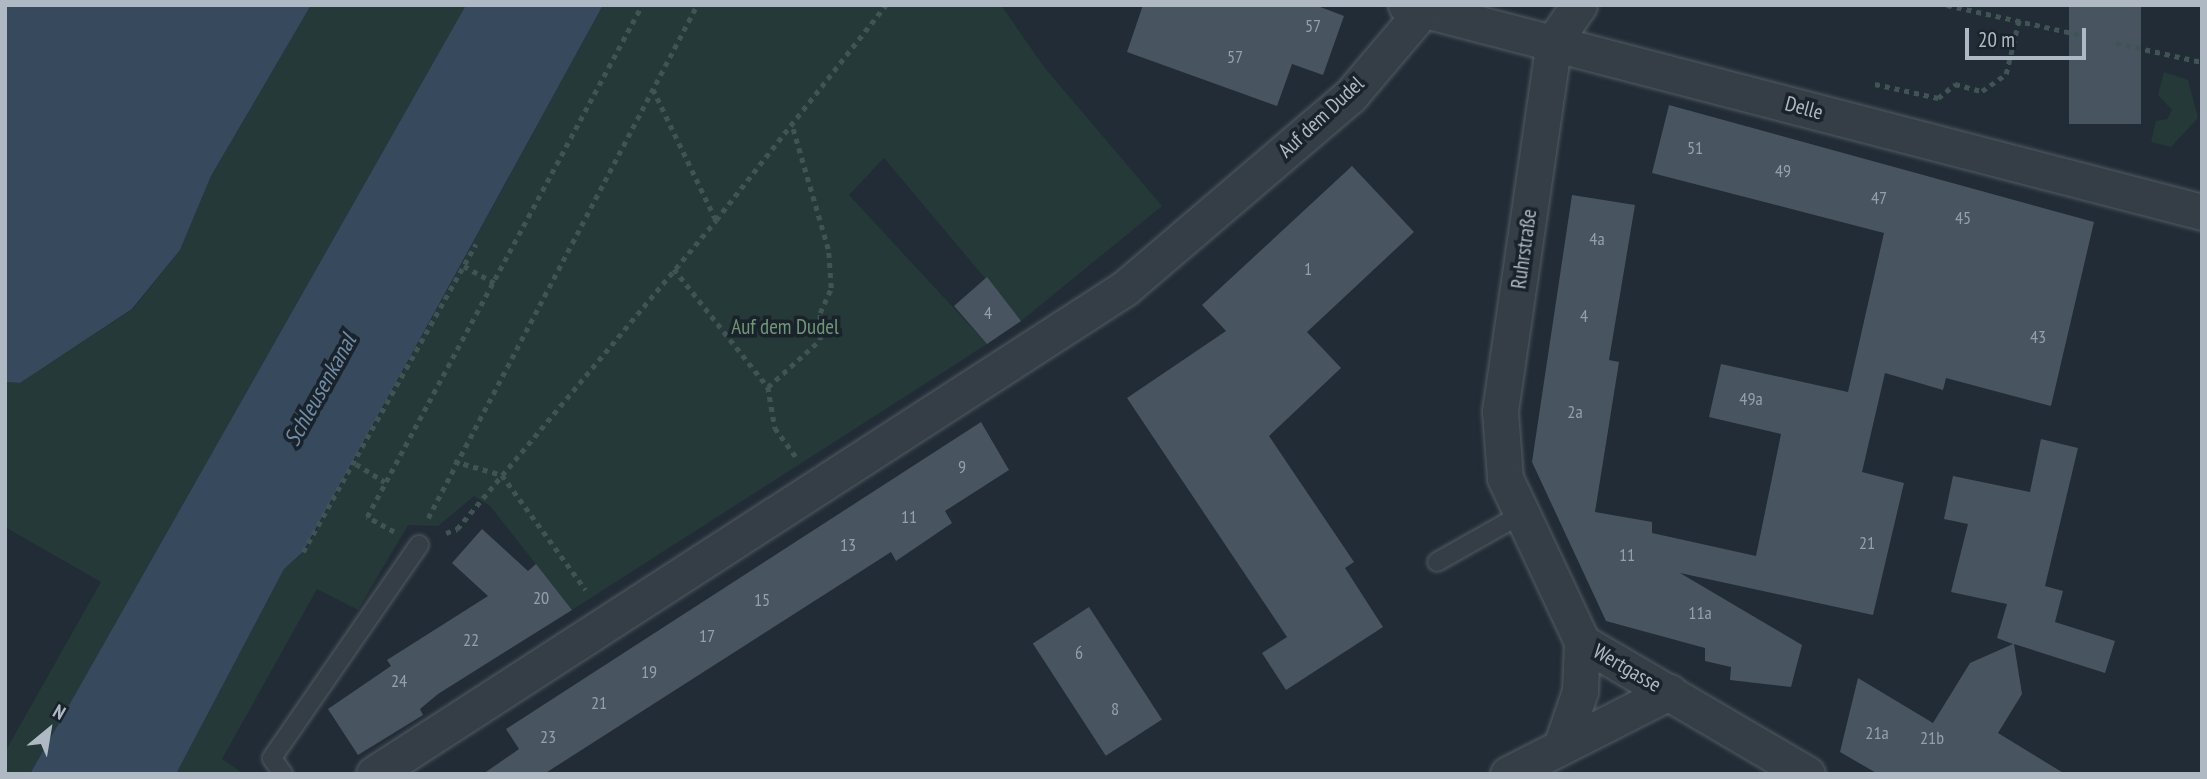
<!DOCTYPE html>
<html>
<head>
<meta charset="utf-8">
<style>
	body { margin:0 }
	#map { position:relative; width:2207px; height:779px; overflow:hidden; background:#222c36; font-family:"PT Sans Narrow",sans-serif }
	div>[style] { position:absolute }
	.green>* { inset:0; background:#243938 }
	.water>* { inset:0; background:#36495d }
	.building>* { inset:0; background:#485460; transform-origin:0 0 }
	.path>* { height:4.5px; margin-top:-2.25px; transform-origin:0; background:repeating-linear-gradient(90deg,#415454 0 5px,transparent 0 10px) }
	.roads { filter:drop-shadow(0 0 2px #525c64) drop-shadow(0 0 2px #525c64) }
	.service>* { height:18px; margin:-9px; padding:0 9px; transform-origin:9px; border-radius:9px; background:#353e47 }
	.minor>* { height:35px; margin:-17.5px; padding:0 17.5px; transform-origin:17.5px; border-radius:17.5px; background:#353e47 }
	span { translate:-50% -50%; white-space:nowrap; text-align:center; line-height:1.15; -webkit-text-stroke:7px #1a232b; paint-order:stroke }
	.number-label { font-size:18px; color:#95a0aa }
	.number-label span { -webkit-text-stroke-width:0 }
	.street-label { font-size:21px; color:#afb9c3 }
	.park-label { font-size:21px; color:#709775 }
	.water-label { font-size:23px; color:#718ca6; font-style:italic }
	.frame { position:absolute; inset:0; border:7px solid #afb9c3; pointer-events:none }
	.north { position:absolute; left:14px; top:695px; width:70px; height:70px; -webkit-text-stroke:5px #1a232b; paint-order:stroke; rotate:30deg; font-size:19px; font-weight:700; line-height:28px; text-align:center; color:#afb9c3 }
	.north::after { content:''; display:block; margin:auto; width:24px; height:32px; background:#afb9c3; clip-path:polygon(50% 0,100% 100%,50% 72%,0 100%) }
	.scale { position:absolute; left:1965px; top:28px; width:121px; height:32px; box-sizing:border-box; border:4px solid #afb9c3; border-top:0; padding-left:9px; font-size:21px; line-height:24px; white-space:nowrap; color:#afb9c3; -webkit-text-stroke:5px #1a232b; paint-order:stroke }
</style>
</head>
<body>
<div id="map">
	<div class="green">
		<div style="clip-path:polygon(311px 5px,466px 5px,30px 774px,5px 774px,5px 752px,101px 582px,5px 527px,5px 382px,20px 383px,133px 309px,180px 250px,211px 176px)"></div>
		<div style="clip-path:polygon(603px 5px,1001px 5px,1044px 67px,1162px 206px,1021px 321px,884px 158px,849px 195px,987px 344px,572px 610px,490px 506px,474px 496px,438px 526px,408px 525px,358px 610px,317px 589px,222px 759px,244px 774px,176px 774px,284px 569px,304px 552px)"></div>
		<div style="clip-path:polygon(2164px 72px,2188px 80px,2198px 118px,2171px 147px,2151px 142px,2156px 121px,2167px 119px,2172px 110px,2158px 95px)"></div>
	</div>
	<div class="water">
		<div style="clip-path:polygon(5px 5px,311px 5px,211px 176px,180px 250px,132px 309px,20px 383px,5px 382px)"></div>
		<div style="clip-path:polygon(466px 5px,603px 5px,303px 552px,284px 569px,176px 774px,30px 774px)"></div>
	</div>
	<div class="building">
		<div style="clip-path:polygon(1143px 5px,1315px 5px,1344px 16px,1323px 75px,1292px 64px,1277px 106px,1127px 52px)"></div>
		<div style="left:2069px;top:5px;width:72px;height:119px"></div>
		<div style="clip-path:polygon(1669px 105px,2094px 222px,2051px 406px,1946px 378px,1943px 390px,1885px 373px,1862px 472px,1904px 483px,1873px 615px,1680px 573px,1802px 645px,1791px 687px,1730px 680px,1731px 667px,1705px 661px,1705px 648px,1606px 621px,1532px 462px,1572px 195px,1635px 205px,1609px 360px,1619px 362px,1595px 512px,1652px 522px,1652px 533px,1756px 556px,1781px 434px,1709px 417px,1721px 364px,1848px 392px,1884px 233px,1652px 173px)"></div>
		<div style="clip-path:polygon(1352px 166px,1414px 232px,1307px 332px,1341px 368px,1269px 436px,1354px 562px,1345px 568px,1383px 627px,1286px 690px,1262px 653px,1287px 637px,1127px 398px,1226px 331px,1202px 305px)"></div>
		<div style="clip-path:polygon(987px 277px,1021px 321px,987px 344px,954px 306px)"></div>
		<div style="clip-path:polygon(981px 422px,1009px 470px,945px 511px,952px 523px,896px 561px,891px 552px,544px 774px,483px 774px,519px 749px,506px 729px)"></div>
		<div style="clip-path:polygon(2041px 439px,2078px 448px,2045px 586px,2063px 591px,2055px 622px,2115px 641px,2105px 673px,2014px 644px,2022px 694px,1998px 733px,2065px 774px,1878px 774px,1840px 752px,1858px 678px,1933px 723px,1970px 663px,2013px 644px,1997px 638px,2007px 604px,1951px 592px,1968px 524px,1944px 519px,1953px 476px,2030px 492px)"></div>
		<div style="clip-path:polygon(482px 529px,528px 571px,536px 564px,572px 610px,438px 694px,420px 709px,423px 715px,358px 755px,328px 709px,391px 666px,387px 660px,488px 596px,452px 563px)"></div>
		<div style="left:1089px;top:607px;width:134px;height:67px;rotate:57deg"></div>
	</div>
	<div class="path">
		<div style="left:1947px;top:5px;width:137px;rotate:12.6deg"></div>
		<div style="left:2116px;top:43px;width:88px;rotate:12.5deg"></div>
		<div style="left:1875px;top:84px;width:65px;rotate:12.5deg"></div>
		<div style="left:1938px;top:98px;width:22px;rotate:-39deg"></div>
		<div style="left:1955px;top:84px;width:28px;rotate:15deg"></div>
		<div style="left:1982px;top:91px;width:29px;rotate:-35deg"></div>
		<div style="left:2006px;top:74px;width:56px;rotate:-76.5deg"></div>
		<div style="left:653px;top:89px;width:145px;rotate:64.3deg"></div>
		<div style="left:464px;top:266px;width:35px;rotate:29deg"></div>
		<div style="left:674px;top:269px;width:151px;rotate:51.5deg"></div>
		<div style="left:768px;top:387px;width:42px;rotate:80.3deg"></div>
		<div style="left:775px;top:428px;width:36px;rotate:54deg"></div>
		<div style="left:768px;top:387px;width:70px;rotate:-42.1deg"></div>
		<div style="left:820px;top:340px;width:27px;rotate:-90deg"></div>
		<div style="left:820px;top:313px;width:27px;rotate:-66deg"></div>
		<div style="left:831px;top:288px;width:39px;rotate:-94deg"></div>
		<div style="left:828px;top:249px;width:128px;rotate:-106.3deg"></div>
		<div style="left:454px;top:461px;width:50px;rotate:16.3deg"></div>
		<div style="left:502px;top:475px;width:142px;rotate:53.9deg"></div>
		<div style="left:356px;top:464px;width:34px;rotate:32deg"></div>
		<div style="left:428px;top:518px;width:579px;rotate:-62.33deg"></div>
		<div style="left:394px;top:532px;width:31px;rotate:-151deg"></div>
		<div style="left:367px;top:517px;width:581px;rotate:-61.76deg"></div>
		<div style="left:446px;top:533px;width:12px;rotate:-20deg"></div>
		<div style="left:457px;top:529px;width:403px;rotate:-50deg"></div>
		<div style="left:716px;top:220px;width:274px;rotate:-51.7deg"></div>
		<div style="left:303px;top:552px;width:353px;rotate:-60.7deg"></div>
	</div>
	<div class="roads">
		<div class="service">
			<div style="left:1437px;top:562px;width:95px;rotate:-29.5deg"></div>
			<div style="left:283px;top:774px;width:19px;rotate:-125deg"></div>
			<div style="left:272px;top:758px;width:259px;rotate:-55.4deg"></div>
		</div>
		<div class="minor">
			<div style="left:1406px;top:5px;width:822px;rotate:14.58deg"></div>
			<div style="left:1579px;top:5px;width:44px;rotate:124.8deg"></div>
			<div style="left:1554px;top:41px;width:374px;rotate:98.3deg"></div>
			<div style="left:1500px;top:411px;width:67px;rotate:85.7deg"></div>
			<div style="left:1505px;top:478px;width:181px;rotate:64.8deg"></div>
			<div style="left:1582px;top:642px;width:261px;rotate:30.4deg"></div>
			<div style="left:1563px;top:741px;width:53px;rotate:-71.2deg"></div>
			<div style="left:1580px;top:691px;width:49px;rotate:-87.7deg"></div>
			<div style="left:374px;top:774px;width:895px;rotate:-32.91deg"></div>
			<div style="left:1125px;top:288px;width:296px;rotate:-40.5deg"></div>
			<div style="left:1350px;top:96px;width:111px;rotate:-49.7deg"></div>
			<div style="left:1508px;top:774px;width:181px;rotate:-27deg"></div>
		</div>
	</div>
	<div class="number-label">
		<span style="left:1313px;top:26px">57</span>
		<span style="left:1235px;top:57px">57</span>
		<span style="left:1695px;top:148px">51</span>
		<span style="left:1783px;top:171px">49</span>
		<span style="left:1879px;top:198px">47</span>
		<span style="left:1963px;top:218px">45</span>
		<span style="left:1597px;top:239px">4a</span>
		<span style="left:1308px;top:269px">1</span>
		<span style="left:988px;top:313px">4</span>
		<span style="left:1584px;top:316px">4</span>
		<span style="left:2038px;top:337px">43</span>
		<span style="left:1751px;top:399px">49a</span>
		<span style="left:1575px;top:412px">2a</span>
		<span style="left:962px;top:467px">9</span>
		<span style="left:909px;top:517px">11</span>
		<span style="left:1867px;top:543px">21</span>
		<span style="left:848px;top:545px">13</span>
		<span style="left:1627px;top:555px">11</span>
		<span style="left:541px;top:598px">20</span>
		<span style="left:762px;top:600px">15</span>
		<span style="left:1700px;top:613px">11a</span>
		<span style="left:707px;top:636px">17</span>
		<span style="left:471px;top:640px">22</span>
		<span style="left:1079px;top:653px">6</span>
		<span style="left:649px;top:672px">19</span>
		<span style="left:399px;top:681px">24</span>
		<span style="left:599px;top:703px">21</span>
		<span style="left:1115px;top:709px">8</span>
		<span style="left:1877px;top:733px">21a</span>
		<span style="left:548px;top:737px">23</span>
		<span style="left:1932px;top:738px">21b</span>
	</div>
	<div class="street-label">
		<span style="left:1804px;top:108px;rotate:15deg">Delle</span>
		<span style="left:1321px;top:117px;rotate:-43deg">Auf dem Dudel</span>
		<span style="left:1524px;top:249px;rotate:-82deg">Ruhrstraße</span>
		<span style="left:1627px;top:668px;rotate:30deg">Wertgasse</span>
	</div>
	<div class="park-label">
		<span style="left:785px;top:327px">Auf dem Dudel</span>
	</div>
	<div class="water-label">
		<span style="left:320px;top:390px;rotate:-61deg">Schleusenkanal</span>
	</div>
	<div class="frame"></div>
	<div class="north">N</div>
	<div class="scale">20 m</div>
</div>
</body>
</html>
